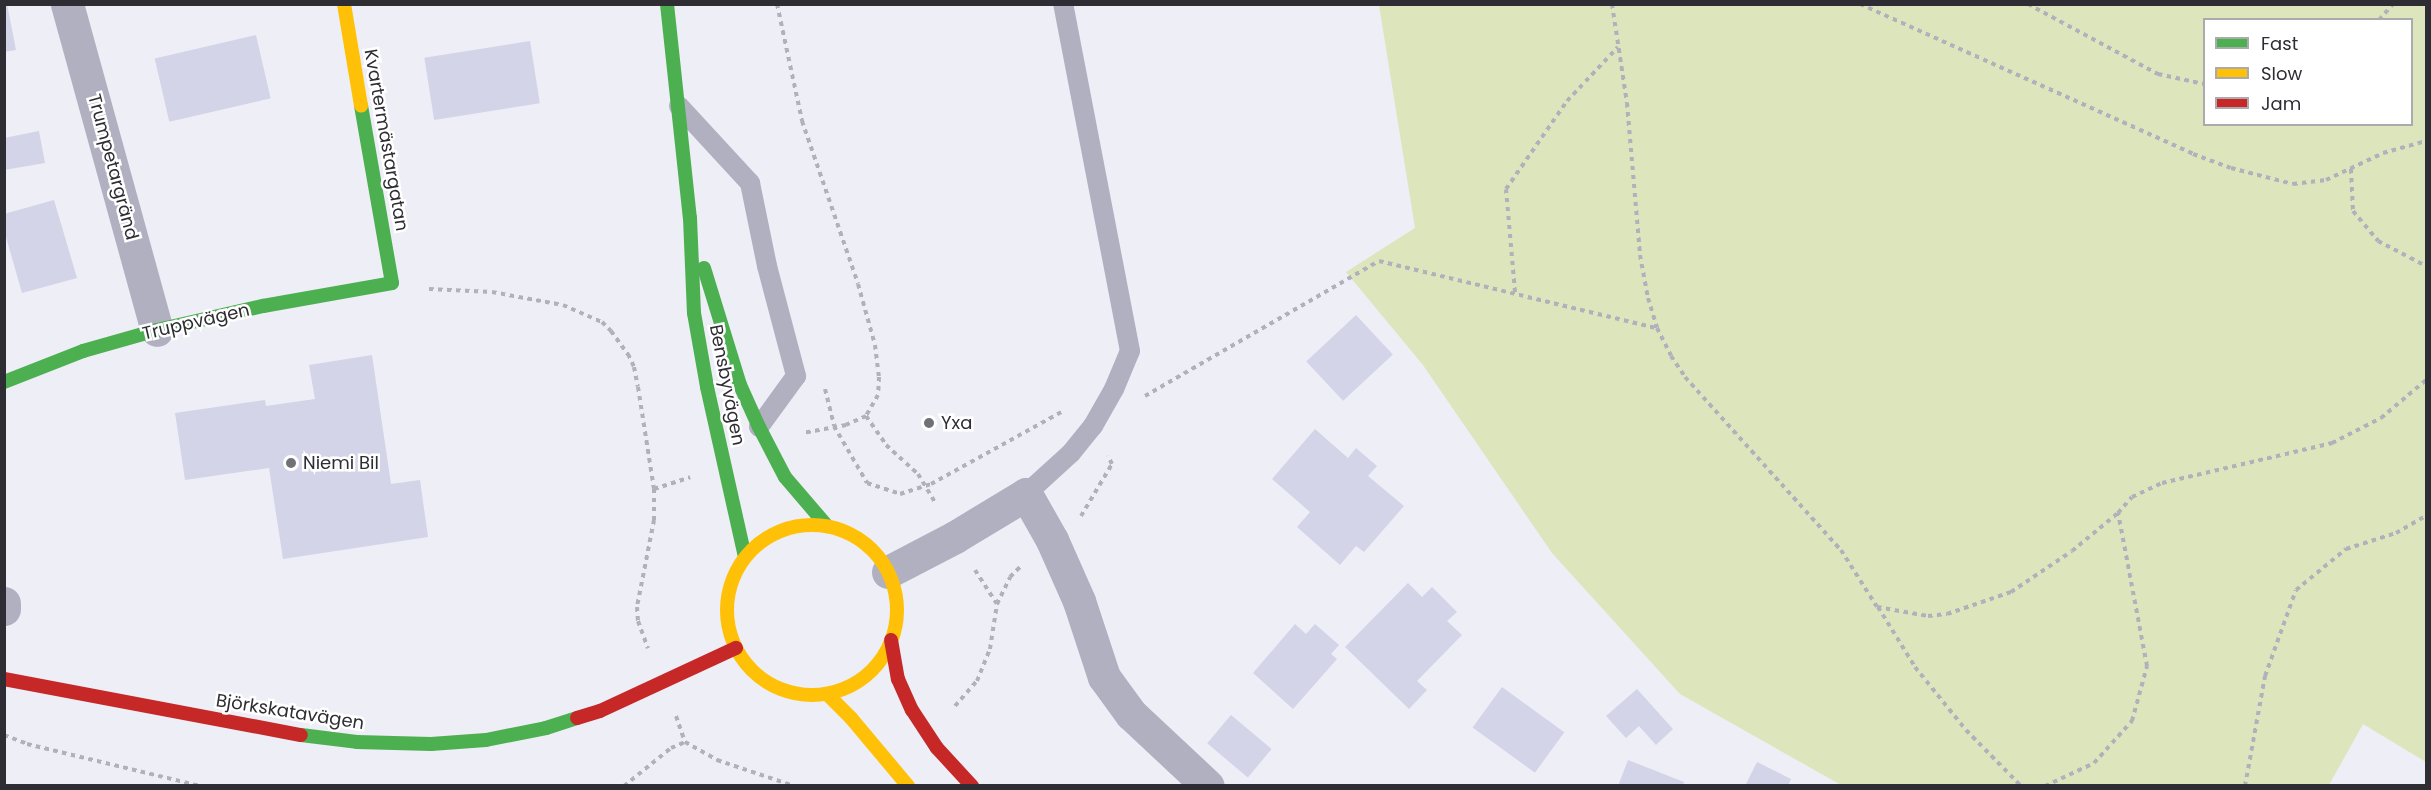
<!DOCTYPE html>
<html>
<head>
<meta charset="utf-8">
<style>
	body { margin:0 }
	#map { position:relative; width:2431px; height:790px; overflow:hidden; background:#edeef6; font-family:Poppins,sans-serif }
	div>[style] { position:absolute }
	.green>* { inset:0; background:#dce5bb }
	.building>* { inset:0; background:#d3d4e8; transform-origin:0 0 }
	.path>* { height:4px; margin-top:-2px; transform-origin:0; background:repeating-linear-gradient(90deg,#b1b1bc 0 4.5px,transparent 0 9px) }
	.lane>* { height:20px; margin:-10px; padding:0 10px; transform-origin:10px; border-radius:10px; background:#b0b0c1 }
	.street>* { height:33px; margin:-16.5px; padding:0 16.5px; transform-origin:16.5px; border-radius:16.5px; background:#b0b0c1 }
	.fast>* { height:14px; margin:-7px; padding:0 7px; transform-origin:7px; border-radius:7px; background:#4caf50 }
	.slow>* { height:14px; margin:-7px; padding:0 7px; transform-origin:7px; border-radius:7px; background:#ffc107 }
	.slow>.ring { margin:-7px; padding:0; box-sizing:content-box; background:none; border:14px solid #ffc107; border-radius:50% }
	.jam>* { height:14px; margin:-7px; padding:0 7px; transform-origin:7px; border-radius:7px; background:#c62828 }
	.dots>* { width:16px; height:16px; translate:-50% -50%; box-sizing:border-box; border:3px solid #fff; border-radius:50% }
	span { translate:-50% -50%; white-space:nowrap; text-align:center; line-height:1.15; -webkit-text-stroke:5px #fff; paint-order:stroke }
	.street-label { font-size:18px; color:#2d2d33 }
	.poi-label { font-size:18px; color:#2d2d33 }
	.left { translate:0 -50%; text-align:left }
	.frame { position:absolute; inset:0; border:6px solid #2d2d33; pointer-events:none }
	.legend { position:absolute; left:2203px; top:18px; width:210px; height:108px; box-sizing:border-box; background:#fff; border:2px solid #ababad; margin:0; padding:8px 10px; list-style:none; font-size:18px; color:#2d2d33 }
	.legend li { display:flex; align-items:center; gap:12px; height:30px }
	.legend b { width:30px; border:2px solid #ababad }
</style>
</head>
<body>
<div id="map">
	<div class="green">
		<div style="clip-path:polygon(evenodd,1379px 5px,2426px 5px,2426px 762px,2363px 724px,2329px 785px,1841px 785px,1680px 694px,1552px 553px,1423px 365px,1346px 272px,1415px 228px,1379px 5px,2204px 20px,2412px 20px,2412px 124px,2204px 124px,2204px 20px)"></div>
	</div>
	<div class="building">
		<div style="clip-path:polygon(4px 4px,7px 4px,16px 50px,4px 52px)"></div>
		<div style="left:256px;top:35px;width:65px;height:104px;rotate:77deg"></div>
		<div style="left:530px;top:41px;width:63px;height:107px;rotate:81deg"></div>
		<div style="clip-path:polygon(39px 131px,45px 163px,4px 170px,4px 138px)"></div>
		<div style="clip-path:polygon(54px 200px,77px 278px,22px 293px,4px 230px,4px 214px)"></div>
		<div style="left:1356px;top:315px;width:54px;height:68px;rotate:47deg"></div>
		<div style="clip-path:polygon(372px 355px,391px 484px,420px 480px,428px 537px,283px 559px,269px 468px,185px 480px,175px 413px,265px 400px,266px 406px,315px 399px,309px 365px)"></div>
		<div style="clip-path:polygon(1315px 429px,1348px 458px,1356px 448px,1377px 466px,1368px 476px,1404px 506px,1364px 552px,1356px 546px,1340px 565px,1297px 527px,1310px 512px,1272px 479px)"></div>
		<div style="clip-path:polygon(1408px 583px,1422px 597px,1432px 587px,1457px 612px,1447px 621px,1462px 635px,1417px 681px,1427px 690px,1409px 709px,1345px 647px)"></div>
		<div style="clip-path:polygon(1295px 624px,1306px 634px,1315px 624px,1339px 645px,1331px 654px,1337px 659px,1293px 709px,1253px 673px)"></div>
		<div style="left:1502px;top:687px;width:77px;height:50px;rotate:36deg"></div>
		<div style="clip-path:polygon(1637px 689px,1673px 729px,1656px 745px,1639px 726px,1626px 738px,1606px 716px)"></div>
		<div style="left:1231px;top:715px;width:53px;height:37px;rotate:40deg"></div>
		<div style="clip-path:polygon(1628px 760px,1684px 782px,1683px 786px,1618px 786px)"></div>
		<div style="clip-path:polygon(1757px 762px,1791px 779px,1788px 786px,1745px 786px)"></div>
	</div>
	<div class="path">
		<div style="left:777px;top:4px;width:120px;rotate:77.9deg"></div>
		<div style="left:802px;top:121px;width:172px;rotate:71deg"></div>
		<div style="left:858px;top:284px;width:63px;rotate:74.4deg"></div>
		<div style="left:875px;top:345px;width:32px;rotate:83deg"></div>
		<div style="left:879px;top:377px;width:18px;rotate:93deg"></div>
		<div style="left:878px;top:395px;width:24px;rotate:120deg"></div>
		<div style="left:866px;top:416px;width:22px;rotate:156deg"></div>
		<div style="left:846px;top:425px;width:44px;rotate:169.5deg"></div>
		<div style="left:1612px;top:4px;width:100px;rotate:81.4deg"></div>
		<div style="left:1627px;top:103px;width:153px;rotate:85.1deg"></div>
		<div style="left:1640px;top:255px;width:44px;rotate:79.5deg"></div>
		<div style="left:1648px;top:298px;width:31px;rotate:73deg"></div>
		<div style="left:1657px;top:328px;width:31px;rotate:63deg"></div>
		<div style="left:1671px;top:356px;width:25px;rotate:56deg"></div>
		<div style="left:1685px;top:377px;width:233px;rotate:48deg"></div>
		<div style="left:1841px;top:550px;width:67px;rotate:57.7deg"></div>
		<div style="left:1877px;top:607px;width:52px;rotate:10deg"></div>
		<div style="left:1928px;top:616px;width:19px;rotate:-6deg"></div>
		<div style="left:1947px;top:614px;width:68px;rotate:-19deg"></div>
		<div style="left:2011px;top:592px;width:73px;rotate:-33.9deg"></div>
		<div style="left:2072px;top:551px;width:60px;rotate:-39.6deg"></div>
		<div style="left:2118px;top:513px;width:21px;rotate:-49deg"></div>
		<div style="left:2132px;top:497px;width:33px;rotate:-25deg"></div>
		<div style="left:2162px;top:483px;width:175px;rotate:-13.2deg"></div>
		<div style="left:2332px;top:443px;width:55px;rotate:-27deg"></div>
		<div style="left:2381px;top:418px;width:59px;rotate:-40.2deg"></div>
		<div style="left:1860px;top:4px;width:365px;rotate:24.2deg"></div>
		<div style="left:2193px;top:154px;width:40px;rotate:20.2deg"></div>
		<div style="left:2231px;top:168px;width:64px;rotate:14.5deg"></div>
		<div style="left:2293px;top:184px;width:33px;rotate:-7deg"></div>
		<div style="left:2326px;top:180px;width:63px;rotate:-25.3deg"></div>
		<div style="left:2383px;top:153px;width:45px;rotate:-15.6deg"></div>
		<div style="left:2028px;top:4px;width:148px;rotate:28.3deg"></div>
		<div style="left:2158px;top:74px;width:47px;rotate:12.3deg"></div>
		<div style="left:2379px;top:20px;width:21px;rotate:-49deg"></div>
		<div style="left:2351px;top:169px;width:42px;rotate:87.3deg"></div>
		<div style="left:2353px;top:211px;width:39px;rotate:50deg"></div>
		<div style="left:2378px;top:241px;width:54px;rotate:27.5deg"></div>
		<div style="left:429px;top:289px;width:63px;rotate:2.7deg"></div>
		<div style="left:492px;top:292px;width:72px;rotate:10.4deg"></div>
		<div style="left:563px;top:305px;width:43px;rotate:23.6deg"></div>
		<div style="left:602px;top:322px;width:13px;rotate:45deg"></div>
		<div style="left:611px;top:331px;width:29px;rotate:54deg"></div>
		<div style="left:628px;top:354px;width:14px;rotate:65deg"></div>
		<div style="left:634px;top:367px;width:20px;rotate:79deg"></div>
		<div style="left:638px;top:387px;width:103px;rotate:81.1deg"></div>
		<div style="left:654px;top:489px;width:31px;rotate:90deg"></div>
		<div style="left:654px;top:520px;width:89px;rotate:101.1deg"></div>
		<div style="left:637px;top:607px;width:14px;rotate:86deg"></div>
		<div style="left:638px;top:621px;width:29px;rotate:70deg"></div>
		<div style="left:1515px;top:292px;width:103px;rotate:-95deg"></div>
		<div style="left:1506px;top:189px;width:107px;rotate:-55.3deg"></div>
		<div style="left:1567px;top:101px;width:74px;rotate:-46.6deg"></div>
		<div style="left:825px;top:389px;width:38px;rotate:76deg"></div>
		<div style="left:834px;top:426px;width:66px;rotate:59.9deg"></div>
		<div style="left:867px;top:483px;width:35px;rotate:18deg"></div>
		<div style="left:900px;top:494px;width:33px;rotate:-18deg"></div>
		<div style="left:931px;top:484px;width:151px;rotate:-28.9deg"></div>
		<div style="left:1145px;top:396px;width:270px;rotate:-30deg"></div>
		<div style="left:1379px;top:261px;width:286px;rotate:13.6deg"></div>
		<div style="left:866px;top:416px;width:35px;rotate:55deg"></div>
		<div style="left:886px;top:445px;width:43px;rotate:42.2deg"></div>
		<div style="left:918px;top:474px;width:35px;rotate:59deg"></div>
		<div style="left:654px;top:489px;width:38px;rotate:-18deg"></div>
		<div style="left:1081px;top:516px;width:61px;rotate:-59.2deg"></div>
		<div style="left:1112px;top:464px;width:9px;rotate:-117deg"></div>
		<div style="left:975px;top:570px;width:40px;rotate:57.1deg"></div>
		<div style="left:1878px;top:607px;width:70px;rotate:58.3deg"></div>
		<div style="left:1915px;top:667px;width:81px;rotate:51deg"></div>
		<div style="left:1966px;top:730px;width:78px;rotate:45.5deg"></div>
		<div style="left:955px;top:706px;width:33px;rotate:-49deg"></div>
		<div style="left:977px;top:681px;width:35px;rotate:-68deg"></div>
		<div style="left:990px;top:649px;width:46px;rotate:-81.2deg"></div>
		<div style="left:997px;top:604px;width:30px;rotate:-64deg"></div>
		<div style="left:1010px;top:577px;width:17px;rotate:-45deg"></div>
		<div style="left:676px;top:716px;width:28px;rotate:71deg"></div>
		<div style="left:685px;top:742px;width:37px;rotate:29deg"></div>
		<div style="left:717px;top:760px;width:81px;rotate:18.7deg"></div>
		<div style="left:4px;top:735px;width:25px;rotate:21deg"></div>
		<div style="left:27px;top:744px;width:178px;rotate:13.6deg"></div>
		<div style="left:624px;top:786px;width:60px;rotate:-39deg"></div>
		<div style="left:671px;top:748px;width:15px;rotate:-23deg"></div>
		<div style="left:2045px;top:786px;width:54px;rotate:-25.1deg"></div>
		<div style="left:2094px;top:763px;width:57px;rotate:-47.9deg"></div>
		<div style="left:2132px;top:721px;width:57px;rotate:-74.7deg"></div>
		<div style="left:2147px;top:666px;width:156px;rotate:-100.7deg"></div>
		<div style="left:2245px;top:786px;width:112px;rotate:-79.7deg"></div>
		<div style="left:2265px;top:676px;width:91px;rotate:-70.2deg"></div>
		<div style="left:2296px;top:590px;width:65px;rotate:-39.4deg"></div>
		<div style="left:2346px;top:549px;width:52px;rotate:-17.7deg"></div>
		<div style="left:2396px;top:533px;width:34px;rotate:-30deg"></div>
	</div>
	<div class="lane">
		<div style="left:679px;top:106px;width:105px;rotate:47.3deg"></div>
		<div style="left:750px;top:183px;width:85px;rotate:78.4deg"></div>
		<div style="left:767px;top:266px;width:114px;rotate:75.2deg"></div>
		<div style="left:796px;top:376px;width:63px;rotate:126deg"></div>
		<div style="left:1026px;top:494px;width:61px;rotate:-42.3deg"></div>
		<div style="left:1071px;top:453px;width:35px;rotate:-51deg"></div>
		<div style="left:1093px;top:426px;width:43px;rotate:-60.4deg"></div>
		<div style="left:1114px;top:389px;width:41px;rotate:-67.2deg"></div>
		<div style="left:1130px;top:351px;width:353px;rotate:-100.9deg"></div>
	</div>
	<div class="street">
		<div style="left:67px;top:4px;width:338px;rotate:74.6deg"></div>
		<div style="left:888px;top:572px;width:76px;rotate:-27.6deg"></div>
		<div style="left:955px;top:537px;width:83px;rotate:-31.2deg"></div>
		<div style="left:1026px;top:494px;width:53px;rotate:60.5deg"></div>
		<div style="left:1052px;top:540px;width:67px;rotate:66.1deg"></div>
		<div style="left:1079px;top:601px;width:80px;rotate:71.8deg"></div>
		<div style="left:1104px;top:677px;width:46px;rotate:53.9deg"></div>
		<div style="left:1131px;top:714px;width:105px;rotate:43.1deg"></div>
		<div style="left:4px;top:603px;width:6px;rotate:90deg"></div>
	</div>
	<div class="fast">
		<div style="left:667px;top:4px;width:215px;rotate:83.9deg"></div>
		<div style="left:690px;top:218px;width:95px;rotate:87.6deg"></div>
		<div style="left:694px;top:313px;width:75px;rotate:80deg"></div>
		<div style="left:707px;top:387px;width:174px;rotate:77.4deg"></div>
		<div style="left:704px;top:268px;width:122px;rotate:72.9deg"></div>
		<div style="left:740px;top:385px;width:46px;rotate:65.7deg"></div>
		<div style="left:759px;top:427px;width:56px;rotate:62.5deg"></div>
		<div style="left:785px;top:477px;width:65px;rotate:49.4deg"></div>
		<div style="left:4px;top:382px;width:85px;rotate:-21.4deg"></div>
		<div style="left:83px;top:351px;width:77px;rotate:-15.8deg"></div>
		<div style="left:157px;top:330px;width:109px;rotate:-12.8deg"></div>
		<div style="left:263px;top:306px;width:131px;rotate:-10.1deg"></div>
		<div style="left:392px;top:283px;width:180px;rotate:-99.9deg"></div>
		<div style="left:301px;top:735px;width:56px;rotate:7.1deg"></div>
		<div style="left:357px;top:742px;width:74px;rotate:1.5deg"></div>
		<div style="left:431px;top:744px;width:55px;rotate:-4.2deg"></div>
		<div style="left:486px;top:740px;width:61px;rotate:-11.3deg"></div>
		<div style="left:546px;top:728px;width:33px;rotate:-18deg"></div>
	</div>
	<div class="slow">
		<div style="left:344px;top:4px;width:103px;rotate:80.5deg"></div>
		<div class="ring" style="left:727px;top:525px;width:156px;height:156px"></div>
		<div style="left:827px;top:694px;width:34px;rotate:45deg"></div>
		<div style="left:851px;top:718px;width:89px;rotate:50deg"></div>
	</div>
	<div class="jam">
		<div style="left:891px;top:640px;width:40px;rotate:80deg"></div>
		<div style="left:898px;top:679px;width:34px;rotate:66deg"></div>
		<div style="left:912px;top:710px;width:45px;rotate:56.7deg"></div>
		<div style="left:937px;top:748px;width:52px;rotate:47.4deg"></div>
		<div style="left:4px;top:679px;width:302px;rotate:10.7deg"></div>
		<div style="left:577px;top:718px;width:24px;rotate:-17deg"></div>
		<div style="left:600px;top:711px;width:150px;rotate:-24.9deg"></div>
	</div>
	<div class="dots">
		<div style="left:929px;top:423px;background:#707177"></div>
		<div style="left:291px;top:463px;background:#707177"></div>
	</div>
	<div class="street-label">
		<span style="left:386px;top:140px;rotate:80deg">Kvartermästargatan</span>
		<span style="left:113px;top:167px;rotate:75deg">Trumpetargränd</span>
		<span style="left:196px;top:322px;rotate:-13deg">Truppvägen</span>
		<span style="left:727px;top:385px;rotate:79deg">Bensbyvägen</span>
		<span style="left:290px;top:712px;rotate:9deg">Björkskatavägen</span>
	</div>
	<div class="poi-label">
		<span class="left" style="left:941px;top:423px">Yxa</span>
		<span class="left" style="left:303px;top:463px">Niemi Bil</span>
	</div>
	<div class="frame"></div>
	<ul class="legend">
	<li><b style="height:8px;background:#4caf50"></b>Fast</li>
	<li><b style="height:8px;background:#ffc107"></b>Slow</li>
	<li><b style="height:8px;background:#c62828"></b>Jam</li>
	</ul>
</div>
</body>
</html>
